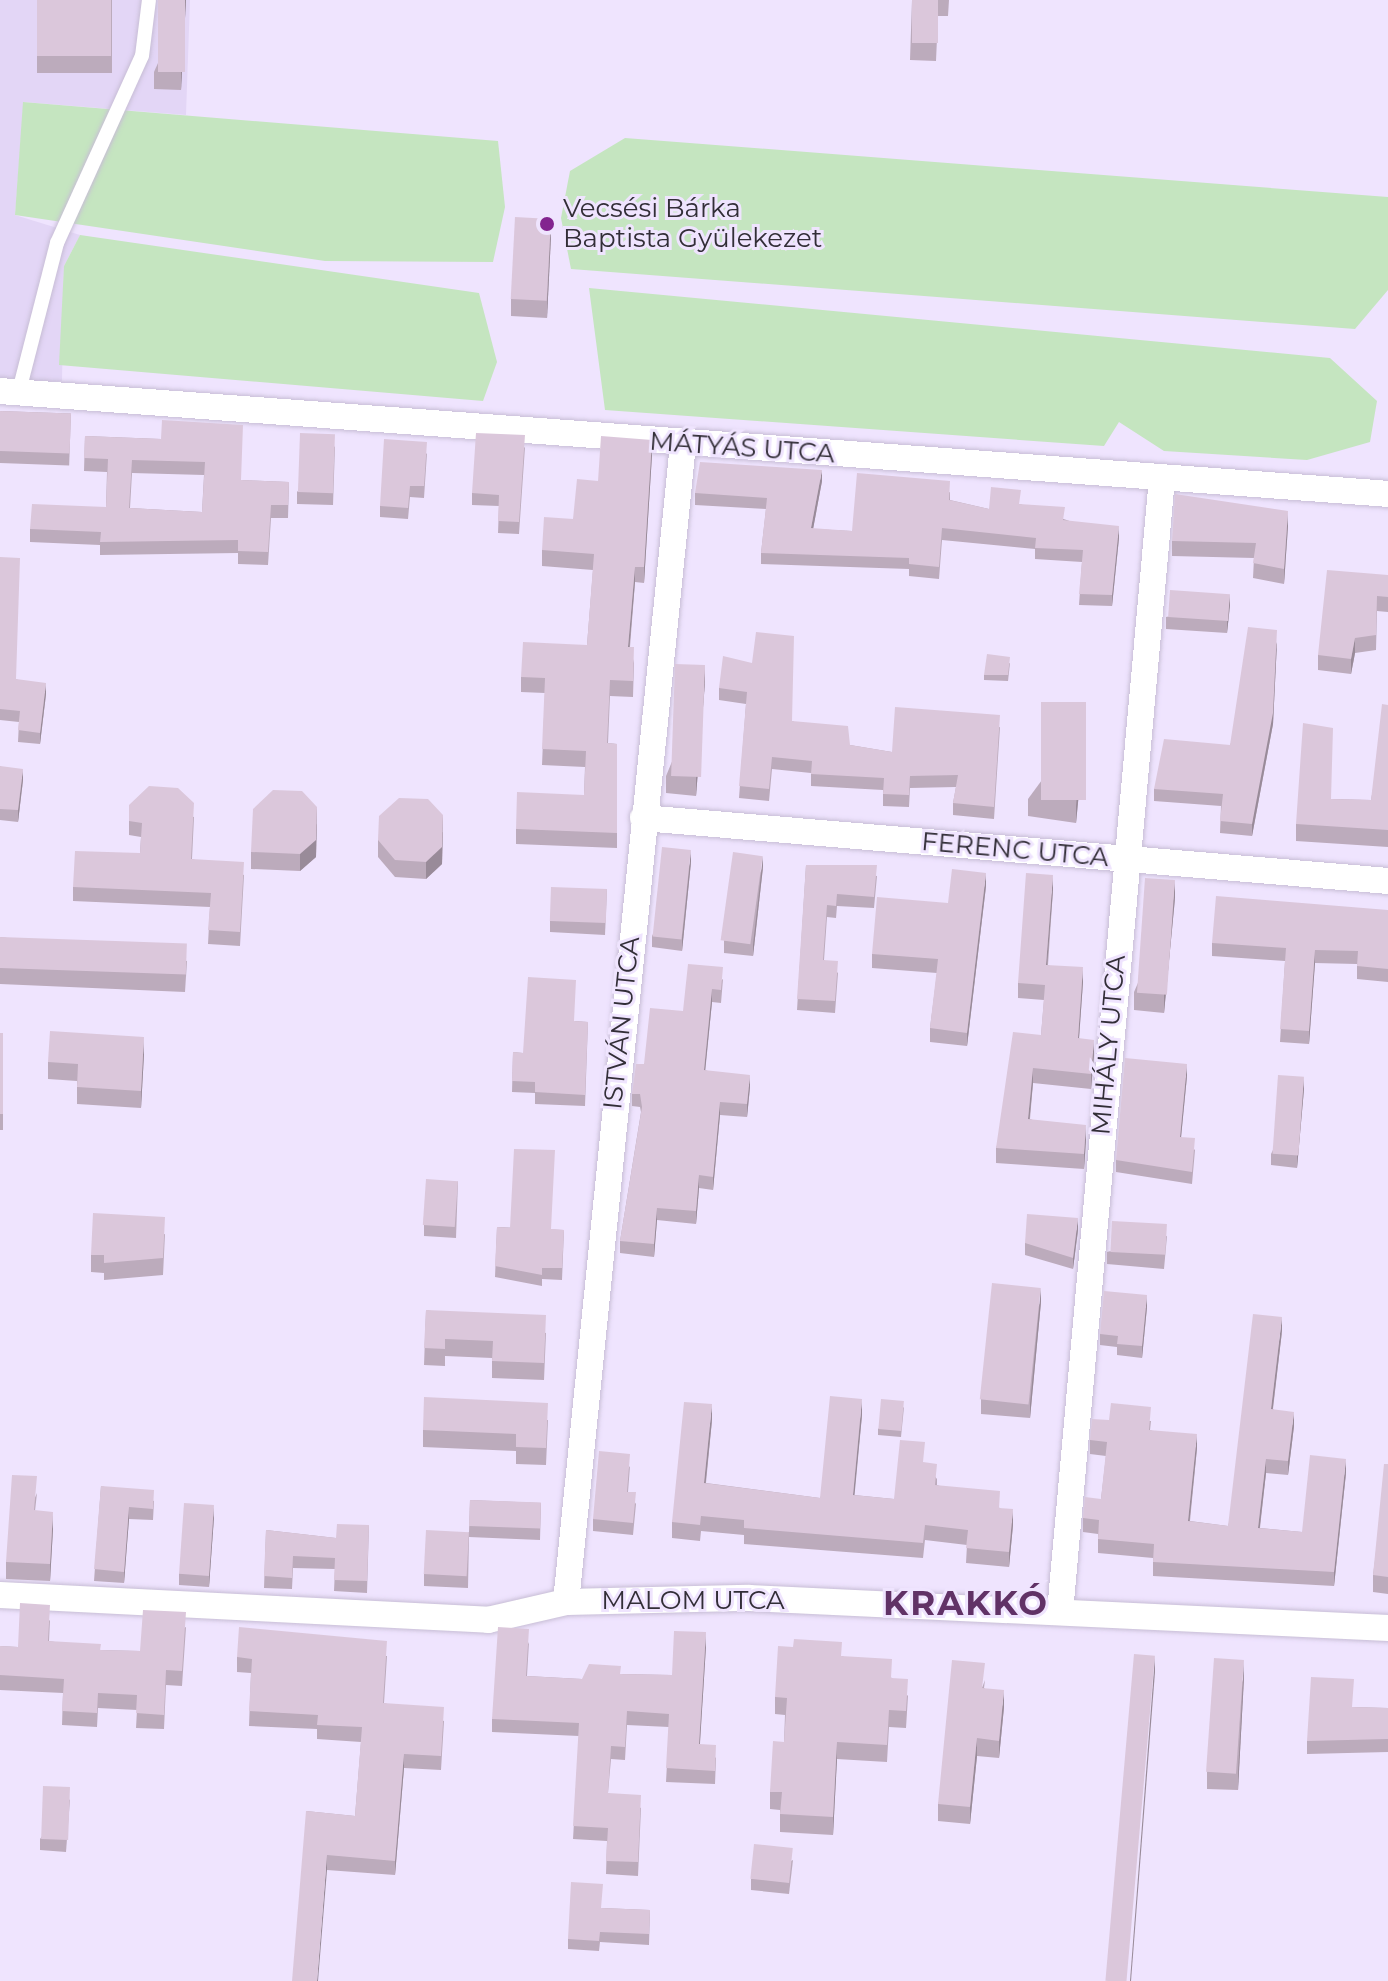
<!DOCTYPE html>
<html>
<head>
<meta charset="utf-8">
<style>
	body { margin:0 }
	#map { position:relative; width:1388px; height:1981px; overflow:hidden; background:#efe4fe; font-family:Montserrat,sans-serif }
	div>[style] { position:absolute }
	.built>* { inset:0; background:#e3d6f6 }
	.green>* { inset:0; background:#c5e5c0 }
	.roads { filter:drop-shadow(0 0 2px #c7bdd5) drop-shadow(0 0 2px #c7bdd5) }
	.service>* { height:14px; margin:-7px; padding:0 7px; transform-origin:7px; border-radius:7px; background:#fff }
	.minor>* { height:26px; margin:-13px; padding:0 13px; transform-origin:13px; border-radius:13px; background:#fff }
	.wall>* { inset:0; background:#bcabbc; transform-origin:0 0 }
	.shaded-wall>* { inset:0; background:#998b99 }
	.building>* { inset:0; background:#dbc7db; transform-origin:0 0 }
	.dots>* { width:22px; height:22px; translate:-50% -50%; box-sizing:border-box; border:4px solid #efe4fe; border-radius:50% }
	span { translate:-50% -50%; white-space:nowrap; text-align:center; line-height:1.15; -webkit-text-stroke:6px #efe4fe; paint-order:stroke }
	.poi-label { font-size:26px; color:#322e37 }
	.left { translate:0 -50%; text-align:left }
	.street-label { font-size:26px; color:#322e37 }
	.district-label { font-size:34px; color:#613266; font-weight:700; letter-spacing:2px }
</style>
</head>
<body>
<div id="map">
	<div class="built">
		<div style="clip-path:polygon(0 0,190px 0,186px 115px,24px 102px,15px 215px,80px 235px,64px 266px,62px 381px,0 382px)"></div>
	</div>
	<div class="green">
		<div style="clip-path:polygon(23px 102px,498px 141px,505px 207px,493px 262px,325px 261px,15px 215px)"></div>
		<div style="clip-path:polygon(625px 138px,1388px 197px,1388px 290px,1355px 329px,571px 269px,561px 218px,570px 171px)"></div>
		<div style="clip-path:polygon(80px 235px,479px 293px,497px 362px,483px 401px,59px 365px,64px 266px)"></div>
		<div style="clip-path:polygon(589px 288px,1330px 358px,1377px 401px,1370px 442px,1307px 460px,1164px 451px,1119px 422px,1104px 446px,605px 410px)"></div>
	</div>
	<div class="roads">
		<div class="service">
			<div style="left:19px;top:391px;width:153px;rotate:-75.6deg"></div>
			<div style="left:57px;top:243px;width:205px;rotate:-65.6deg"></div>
			<div style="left:142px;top:56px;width:56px;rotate:-82.9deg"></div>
		</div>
		<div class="minor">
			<div style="left:0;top:391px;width:1392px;rotate:4.24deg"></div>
			<div style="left:643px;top:818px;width:748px;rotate:4.83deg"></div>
			<div style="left:0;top:1595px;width:489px;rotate:2.9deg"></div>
			<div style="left:488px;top:1620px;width:80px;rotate:-13deg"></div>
			<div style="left:566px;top:1602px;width:183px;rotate:-1.3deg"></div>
			<div style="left:749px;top:1598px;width:640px;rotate:2.69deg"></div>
			<div style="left:566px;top:1602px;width:1164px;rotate:-84.23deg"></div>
			<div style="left:1060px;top:1612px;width:1139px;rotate:-84.86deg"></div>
		</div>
	</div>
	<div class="wall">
		<div style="left:37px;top:0;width:75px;height:73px"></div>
		<div style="clip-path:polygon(186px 0,181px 90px,154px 89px,154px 72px)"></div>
		<div style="clip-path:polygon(912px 0,949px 0,948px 16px,938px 16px,936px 61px,910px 60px)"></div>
		<div style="clip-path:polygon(551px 236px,547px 318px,511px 316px,511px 299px)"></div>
		<div style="left:0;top:411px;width:71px;height:52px;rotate:2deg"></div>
		<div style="clip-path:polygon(evenodd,85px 436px,161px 439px,241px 480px,289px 482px,288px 518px,271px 518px,268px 565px,238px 564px,238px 553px,100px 555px,100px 545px,30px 542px,30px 529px,106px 507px,107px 472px,84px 471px,85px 436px,132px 473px,204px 475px,202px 512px,130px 508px,132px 473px)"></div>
		<div style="clip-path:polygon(335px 446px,333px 505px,297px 504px,297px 492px)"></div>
		<div style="clip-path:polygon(525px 447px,519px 534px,498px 533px,499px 506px,472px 505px,472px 493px)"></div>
		<div style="clip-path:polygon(427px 453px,424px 498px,410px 497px,408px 519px,380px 517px,380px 506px)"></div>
		<div style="clip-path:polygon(652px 455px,644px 583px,635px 582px,630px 647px,634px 663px,633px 697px,610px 696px,608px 743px,617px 744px,617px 848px,516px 844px,516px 829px,584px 795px,585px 767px,542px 765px,545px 693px,521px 692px,521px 677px,587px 645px,593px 570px,542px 566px,542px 550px,573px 519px,598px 481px)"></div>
		<div style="clip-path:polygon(822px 481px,813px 529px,852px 531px,950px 492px,950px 500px,989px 509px,1020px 504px,1119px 538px,1112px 606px,1079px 605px,1082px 562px,1035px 559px,1035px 549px,942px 540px,939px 579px,909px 576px,909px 569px,761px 564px,761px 553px,766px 509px,695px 505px,695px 493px)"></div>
		<div style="clip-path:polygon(1288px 526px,1284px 584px,1253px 578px,1254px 558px,1172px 556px,1172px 541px)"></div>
		<div style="clip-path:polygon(0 557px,16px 679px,46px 694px,40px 744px,18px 742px,19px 722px,0 720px)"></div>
		<div style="clip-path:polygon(1388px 575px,1388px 612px,1377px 611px,1376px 650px,1355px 653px,1351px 674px,1318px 670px,1318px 655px)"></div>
		<div style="clip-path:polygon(1230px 605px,1227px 633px,1166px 629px,1166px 617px)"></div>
		<div style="clip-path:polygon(1277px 642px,1273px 724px,1252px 836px,1220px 833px,1221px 806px,1154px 801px,1154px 789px,1230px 745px)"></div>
		<div style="clip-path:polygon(752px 663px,792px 721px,850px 745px,892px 752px,1000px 727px,994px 819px,953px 815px,953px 803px,956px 787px,910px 788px,909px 807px,883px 806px,883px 790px,811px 786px,811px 773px,772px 769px,769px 801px,739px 798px,746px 704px,719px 700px,719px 688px)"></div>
		<div style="clip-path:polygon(1010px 663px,1008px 681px,984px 680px,984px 675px)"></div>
		<div style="clip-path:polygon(705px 682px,696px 796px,666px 793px,666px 776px)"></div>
		<div style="clip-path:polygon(1388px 705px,1388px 847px,1296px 841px,1296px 824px,1332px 799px,1371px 800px)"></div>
		<div style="clip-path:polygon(1086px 720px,1076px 823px,1028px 816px,1028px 799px)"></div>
		<div style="clip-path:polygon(0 766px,23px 780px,18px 822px,0 820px)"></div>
		<div style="clip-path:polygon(129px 805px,194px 817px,192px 859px,244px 875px,240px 946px,208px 944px,210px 907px,73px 901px,73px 887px,140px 853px,141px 837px,129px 835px)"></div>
		<div style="clip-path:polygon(317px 824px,316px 857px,300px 871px,251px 869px,251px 852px)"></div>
		<div style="clip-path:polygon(443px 832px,442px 864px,426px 879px,395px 877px,378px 857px,378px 840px)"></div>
		<div style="clip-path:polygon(691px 862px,682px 951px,652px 947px,652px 936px)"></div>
		<div style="clip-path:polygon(806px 865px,877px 876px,874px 908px,837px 906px,836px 918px,827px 917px,824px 960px,838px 973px,835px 1013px,797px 1010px)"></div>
		<div style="clip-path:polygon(763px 867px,753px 956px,724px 953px,724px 941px)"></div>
		<div style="clip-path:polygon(986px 886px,967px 1046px,930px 1042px,930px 1028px,937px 973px,872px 968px,872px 954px,948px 903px)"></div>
		<div style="clip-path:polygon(607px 889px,605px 935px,550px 932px,550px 921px)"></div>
		<div style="clip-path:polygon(1053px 890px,1048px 965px,1083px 982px,1079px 1038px,1094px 1055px,1091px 1089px,1033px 1083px,1030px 1119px,1086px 1140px,1084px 1169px,996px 1163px,996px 1148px,1041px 1035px,1044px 1000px,1018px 998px,1018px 983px)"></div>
		<div style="clip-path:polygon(1175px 898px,1164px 1013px,1134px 1010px,1134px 992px)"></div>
		<div style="clip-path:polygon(1388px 910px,1388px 982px,1357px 979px,1357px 964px,1315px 963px,1309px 1044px,1280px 1042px,1285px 961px,1212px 956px,1212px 943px)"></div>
		<div style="clip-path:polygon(0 937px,187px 961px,185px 992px,0 984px)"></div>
		<div style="clip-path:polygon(723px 979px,721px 1003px,712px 1002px,705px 1070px,750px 1087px,747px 1117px,720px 1115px,713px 1190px,699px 1188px,696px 1224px,657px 1220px,654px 1257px,620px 1253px,620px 1241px,641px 1112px,640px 1107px,632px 1106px,632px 1094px,644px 1064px,683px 1011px)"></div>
		<div style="clip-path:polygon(575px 1021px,588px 1022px,585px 1106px,535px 1104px,535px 1093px,512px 1092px,513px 1052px,523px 1053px)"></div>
		<div style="left:0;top:1033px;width:3px;height:97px"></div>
		<div style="clip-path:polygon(144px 1054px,141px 1108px,77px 1104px,77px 1081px,48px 1079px,48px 1062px)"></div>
		<div style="clip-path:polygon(1187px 1076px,1181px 1137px,1195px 1150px,1192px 1184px,1116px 1172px,1116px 1160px)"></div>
		<div style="clip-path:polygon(1304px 1089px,1297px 1168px,1271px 1165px,1271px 1154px)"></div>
		<div style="clip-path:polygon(458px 1181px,456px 1238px,424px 1236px,424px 1225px)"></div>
		<div style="clip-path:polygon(497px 1227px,564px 1230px,562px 1280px,542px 1279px,542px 1286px,495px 1277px)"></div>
		<div style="clip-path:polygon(1078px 1230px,1073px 1269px,1025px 1255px,1025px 1243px)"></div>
		<div style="clip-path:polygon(165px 1234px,163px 1275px,104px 1280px,104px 1273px,91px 1272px,91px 1255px)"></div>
		<div style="clip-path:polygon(1167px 1236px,1164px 1269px,1107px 1264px,1107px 1252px)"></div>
		<div style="clip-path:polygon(1041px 1302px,1030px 1418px,981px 1414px,981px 1399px)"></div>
		<div style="clip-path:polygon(1147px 1307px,1142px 1358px,1117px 1355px,1117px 1347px,1100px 1345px,1100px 1334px)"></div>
		<div style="clip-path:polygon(426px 1310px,546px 1333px,544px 1380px,492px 1378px,492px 1358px,445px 1356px,445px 1366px,424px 1365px)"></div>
		<div style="clip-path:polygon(1282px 1331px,1273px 1409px,1294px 1426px,1288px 1475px,1266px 1473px,1260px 1528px,1302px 1532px,1346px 1473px,1334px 1586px,1153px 1576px,1153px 1558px,1098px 1553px,1098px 1534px,1083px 1532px,1083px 1518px,1101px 1499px,1106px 1456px,1090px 1454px,1090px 1440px,1109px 1420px,1151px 1421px,1150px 1430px,1197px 1448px,1190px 1521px,1228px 1526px)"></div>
		<div style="clip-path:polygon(904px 1407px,901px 1437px,878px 1435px,878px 1429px)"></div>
		<div style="clip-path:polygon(862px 1415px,854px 1495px,894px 1499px,924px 1463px,937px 1479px,937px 1485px,1000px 1508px,1013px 1525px,1009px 1567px,966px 1563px,967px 1545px,925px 1540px,923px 1558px,744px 1544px,744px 1535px,701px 1531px,700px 1541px,672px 1538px,672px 1522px,712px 1420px,706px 1483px,820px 1498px)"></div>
		<div style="clip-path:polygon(548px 1420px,546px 1465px,516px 1464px,516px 1451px,423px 1447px,423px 1430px)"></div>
		<div style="clip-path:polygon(1388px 1464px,1388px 1594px,1373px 1592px,1373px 1575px)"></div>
		<div style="clip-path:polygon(630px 1466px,628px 1492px,636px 1504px,633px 1535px,593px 1531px,593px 1519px)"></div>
		<div style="clip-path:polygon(101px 1486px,154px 1501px,153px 1520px,129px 1519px,124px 1583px,94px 1581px)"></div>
		<div style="clip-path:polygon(37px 1493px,35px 1511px,53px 1529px,50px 1581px,6px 1579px,6px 1562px)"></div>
		<div style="clip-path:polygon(470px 1500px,541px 1503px,540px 1540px,469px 1537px,468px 1588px,424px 1586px,424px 1574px,469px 1532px)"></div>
		<div style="clip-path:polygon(214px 1517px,209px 1587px,179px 1585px,179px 1574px)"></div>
		<div style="clip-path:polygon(369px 1525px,367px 1593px,334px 1591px,335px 1569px,293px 1568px,292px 1589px,264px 1588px,266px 1530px,336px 1538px)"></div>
		<div style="clip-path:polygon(50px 1620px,49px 1641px,101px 1650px,140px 1651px,186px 1627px,182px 1686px,166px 1685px,164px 1729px,136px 1728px,137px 1710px,98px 1708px,97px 1727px,62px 1725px,63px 1693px,0 1690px,0 1646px,18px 1647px)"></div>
		<div style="clip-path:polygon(529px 1642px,527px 1676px,582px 1679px,621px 1674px,672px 1675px,706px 1646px,700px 1744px,716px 1758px,715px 1784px,666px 1782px,669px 1727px,627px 1725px,625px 1760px,611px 1759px,608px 1793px,641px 1808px,638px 1876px,606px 1874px,607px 1841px,573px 1839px,579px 1736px,492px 1732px,492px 1719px)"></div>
		<div style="clip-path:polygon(387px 1656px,384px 1703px,444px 1721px,441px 1770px,404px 1768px,395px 1875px,327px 1870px,306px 1811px,355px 1816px,361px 1742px,317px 1739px,317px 1729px,249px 1726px,251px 1673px,237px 1672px,237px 1657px)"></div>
		<div style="clip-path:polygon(842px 1656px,892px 1678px,908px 1696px,906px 1728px,889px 1727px,887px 1762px,837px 1759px,833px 1835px,780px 1832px,780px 1810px,770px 1809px,770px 1792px,784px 1742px,785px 1715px,775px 1714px,775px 1697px)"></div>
		<div style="clip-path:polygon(1244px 1677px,1238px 1790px,1207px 1789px,1207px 1772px)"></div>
		<div style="clip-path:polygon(985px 1680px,984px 1688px,1004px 1707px,999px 1758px,977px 1756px,970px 1824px,938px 1821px,938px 1804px)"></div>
		<div style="clip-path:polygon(1353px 1707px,1388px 1708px,1388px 1752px,1307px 1754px,1307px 1741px)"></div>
		<div style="clip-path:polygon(70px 1799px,66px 1852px,40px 1850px,40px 1839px)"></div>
		<div style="clip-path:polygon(793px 1860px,789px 1894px,751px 1890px,751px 1879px)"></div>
		<div style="clip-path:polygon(602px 1908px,650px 1910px,649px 1945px,600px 1942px,599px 1951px,568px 1949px,568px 1939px)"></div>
	</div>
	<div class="shaded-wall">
		<div style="clip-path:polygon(185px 0,186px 0,181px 90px,181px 73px)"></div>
		<div style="clip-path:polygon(551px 219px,551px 236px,547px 318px,547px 301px)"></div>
		<div style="clip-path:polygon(652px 440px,652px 455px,644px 583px,644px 567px)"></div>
		<div style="clip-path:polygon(822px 470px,822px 481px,811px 540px,811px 528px)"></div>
		<div style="clip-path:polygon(1288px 511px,1288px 526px,1284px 584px,1284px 569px)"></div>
		<div style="clip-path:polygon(1119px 526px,1119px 538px,1112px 606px,1112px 595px)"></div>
		<div style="clip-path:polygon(635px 567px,635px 582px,628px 663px,628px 647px)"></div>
		<div style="clip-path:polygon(1230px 594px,1230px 605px,1227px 633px,1227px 621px)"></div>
		<div style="clip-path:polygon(1355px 638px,1355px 653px,1351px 674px,1351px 659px)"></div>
		<div style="clip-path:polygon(1277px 642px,1273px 724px,1252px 836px,1252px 824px)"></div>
		<div style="clip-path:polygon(705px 665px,705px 682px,696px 796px,696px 779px)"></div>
		<div style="clip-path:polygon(46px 683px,46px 694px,40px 744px,40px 733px)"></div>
		<div style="clip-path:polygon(1086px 702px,1086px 720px,1076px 823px,1076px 806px)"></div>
		<div style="clip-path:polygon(23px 769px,23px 780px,18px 822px,18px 810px)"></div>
		<div style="clip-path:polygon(317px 807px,316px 857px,300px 871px,300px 854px)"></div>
		<div style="clip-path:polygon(443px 815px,442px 864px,426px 879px,426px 862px)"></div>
		<div style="clip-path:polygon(691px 850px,691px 862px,682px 951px,682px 939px)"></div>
		<div style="clip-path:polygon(763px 856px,763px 867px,753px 956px,753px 945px)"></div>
		<div style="clip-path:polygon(986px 873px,986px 886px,967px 1046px,967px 1033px)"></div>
		<div style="clip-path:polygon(1053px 875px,1053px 890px,1046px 979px,1046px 965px)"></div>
		<div style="clip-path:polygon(1175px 880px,1175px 898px,1164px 1013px,1164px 995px)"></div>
		<div style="clip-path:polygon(1315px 950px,1315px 963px,1309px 1044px,1309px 1031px)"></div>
		<div style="clip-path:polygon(1083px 967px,1083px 982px,1078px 1053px,1078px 1038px)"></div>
		<div style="clip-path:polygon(712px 989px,712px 1002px,704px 1083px,704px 1070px)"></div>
		<div style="clip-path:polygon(144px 1037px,144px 1054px,141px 1108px,141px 1091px)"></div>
		<div style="clip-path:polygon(1094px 1040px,1094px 1055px,1091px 1089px,1091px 1074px)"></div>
		<div style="clip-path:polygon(1187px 1064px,1187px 1076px,1180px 1148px,1180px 1137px)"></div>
		<div style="clip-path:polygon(1033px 1068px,1033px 1083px,1028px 1134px,1028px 1119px)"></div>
		<div style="clip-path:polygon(750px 1075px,750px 1087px,747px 1117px,747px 1104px)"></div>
		<div style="clip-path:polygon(1304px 1077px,1304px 1089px,1297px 1168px,1297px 1156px)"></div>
		<div style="clip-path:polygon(720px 1102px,720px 1115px,713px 1190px,713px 1177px)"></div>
		<div style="clip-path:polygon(1086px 1125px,1086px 1140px,1084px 1169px,1084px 1154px)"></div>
		<div style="clip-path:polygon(699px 1175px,699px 1188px,696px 1224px,696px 1211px)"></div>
		<div style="clip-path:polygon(657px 1208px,657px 1220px,654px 1257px,654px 1244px)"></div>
		<div style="clip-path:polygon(1078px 1218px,1078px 1230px,1073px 1269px,1073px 1258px)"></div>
		<div style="clip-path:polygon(1041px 1288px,1041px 1302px,1030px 1418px,1030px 1404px)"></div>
		<div style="clip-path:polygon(1147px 1295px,1147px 1307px,1142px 1358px,1142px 1346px)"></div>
		<div style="clip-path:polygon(1282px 1317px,1282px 1331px,1271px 1423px,1271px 1409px)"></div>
		<div style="clip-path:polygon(862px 1399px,862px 1415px,853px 1511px,853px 1495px)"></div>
		<div style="clip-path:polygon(712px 1404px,712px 1420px,704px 1498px,704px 1483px)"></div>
		<div style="clip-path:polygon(1294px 1412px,1294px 1426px,1288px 1475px,1288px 1461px)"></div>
		<div style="clip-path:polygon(1197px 1434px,1197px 1448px,1188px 1535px,1188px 1521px)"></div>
		<div style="clip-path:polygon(1266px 1459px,1266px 1473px,1258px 1542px,1258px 1528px)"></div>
		<div style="clip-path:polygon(1346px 1459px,1346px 1473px,1334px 1586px,1334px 1572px)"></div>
		<div style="clip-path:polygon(214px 1505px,214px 1517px,209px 1587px,209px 1576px)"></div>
		<div style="clip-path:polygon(129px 1507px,129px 1519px,124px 1583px,124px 1572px)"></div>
		<div style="clip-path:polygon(1013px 1509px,1013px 1525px,1009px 1567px,1009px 1552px)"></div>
		<div style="clip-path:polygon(53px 1512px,53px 1529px,50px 1581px,50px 1564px)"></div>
		<div style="clip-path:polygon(706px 1632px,706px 1646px,699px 1757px,699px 1744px)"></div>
		<div style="clip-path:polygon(1155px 1656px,1155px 1672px,1131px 1981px,1130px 1981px)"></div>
		<div style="clip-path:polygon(1244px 1660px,1244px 1677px,1238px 1790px,1238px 1773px)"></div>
		<div style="clip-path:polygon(1004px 1690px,1004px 1707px,999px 1758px,999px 1741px)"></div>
		<div style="clip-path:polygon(977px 1738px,977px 1756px,970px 1824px,970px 1807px)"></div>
		<div style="clip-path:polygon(837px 1742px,837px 1759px,833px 1835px,833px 1817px)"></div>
		<div style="clip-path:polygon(404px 1754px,404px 1768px,395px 1875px,395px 1861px)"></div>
		<div style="clip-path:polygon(327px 1855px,327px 1870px,318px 1981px,317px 1981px)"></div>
	</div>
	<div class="building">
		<div style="left:37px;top:0;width:74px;height:56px"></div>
		<div style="left:158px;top:0;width:27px;height:72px"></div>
		<div style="left:912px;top:0;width:26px;height:43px"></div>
		<div style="left:515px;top:217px;width:36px;height:82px;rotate:3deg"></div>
		<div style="left:0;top:411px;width:71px;height:40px;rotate:2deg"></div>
		<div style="clip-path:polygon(evenodd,162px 420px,243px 425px,241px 480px,289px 482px,288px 505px,271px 505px,268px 552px,238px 551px,238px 540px,100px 542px,101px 532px,30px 529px,32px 504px,106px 507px,108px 459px,84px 458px,85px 436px,161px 439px,162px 420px,132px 460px,205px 462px,202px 512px,129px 508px,132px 460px)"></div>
		<div style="left:300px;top:433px;width:35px;height:59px;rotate:2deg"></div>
		<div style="clip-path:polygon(476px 433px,525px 435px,519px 522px,498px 521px,499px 495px,472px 493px)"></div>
		<div style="clip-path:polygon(601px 436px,652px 440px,644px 567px,635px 567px,628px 647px,634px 647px,633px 681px,610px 680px,607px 743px,617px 744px,617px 833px,516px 829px,517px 792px,584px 795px,586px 751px,542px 749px,545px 678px,521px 677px,523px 642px,587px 645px,594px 554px,542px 550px,544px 517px,573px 519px,577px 479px,598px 481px)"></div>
		<div style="clip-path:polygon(384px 439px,427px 442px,424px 486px,410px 486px,408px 508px,380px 506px)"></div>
		<div style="clip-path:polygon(700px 462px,822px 470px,811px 528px,852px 531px,857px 473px,950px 481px,949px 500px,989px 509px,991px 487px,1021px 490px,1019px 504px,1065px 507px,1063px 520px,1119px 526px,1112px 595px,1079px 594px,1083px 550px,1035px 548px,1036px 538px,942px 528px,939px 567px,909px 564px,909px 558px,761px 553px,767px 498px,695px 493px)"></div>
		<div style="clip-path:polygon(1175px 494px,1288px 511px,1284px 569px,1253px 563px,1256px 543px,1172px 541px)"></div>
		<div style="clip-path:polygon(0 557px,20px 558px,16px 679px,46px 683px,40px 733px,18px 730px,20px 711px,0 709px)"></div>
		<div style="clip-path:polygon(1327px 570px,1388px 575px,1388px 597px,1377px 596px,1376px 635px,1355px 638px,1351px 659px,1318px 655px)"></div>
		<div style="left:1170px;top:590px;width:60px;height:27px;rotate:4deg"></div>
		<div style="clip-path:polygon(1248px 627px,1277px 630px,1273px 713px,1252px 824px,1220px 821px,1223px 794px,1154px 789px,1164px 739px,1230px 745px)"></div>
		<div style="clip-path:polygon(756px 632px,794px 636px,792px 721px,848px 726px,850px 745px,892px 752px,895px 707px,1000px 715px,994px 807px,953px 803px,958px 775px,910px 776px,909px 795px,883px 794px,884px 778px,811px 774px,812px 761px,772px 757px,769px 789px,739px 786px,747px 692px,719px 688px,723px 656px,752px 663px)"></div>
		<div style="clip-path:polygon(987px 654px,1010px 657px,1008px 675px,984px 675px)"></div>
		<div style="left:675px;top:664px;width:30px;height:112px;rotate:2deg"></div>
		<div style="left:1041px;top:702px;width:45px;height:98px"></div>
		<div style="clip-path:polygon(1382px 704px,1388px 705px,1388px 830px,1296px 824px,1303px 723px,1333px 728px,1331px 799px,1371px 800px)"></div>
		<div style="clip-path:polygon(0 766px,23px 769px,18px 810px,0 809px)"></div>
		<div style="clip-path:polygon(149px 786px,178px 788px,194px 803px,191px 859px,244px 862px,240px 932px,208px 930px,211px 893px,73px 887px,75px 851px,140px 853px,142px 823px,129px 821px,129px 805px)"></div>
		<div style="clip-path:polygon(273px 790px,302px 791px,317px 807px,316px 840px,300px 854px,251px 852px,253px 809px)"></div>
		<div style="clip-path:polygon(399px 798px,428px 799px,443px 815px,442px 847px,426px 862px,395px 860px,378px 840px,379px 816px)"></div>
		<div style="left:662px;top:847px;width:29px;height:90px;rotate:6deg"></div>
		<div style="left:733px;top:852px;width:30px;height:89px;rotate:8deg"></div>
		<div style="clip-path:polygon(806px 865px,877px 865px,874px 897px,837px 894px,836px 906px,827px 905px,823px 960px,838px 961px,835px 1001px,797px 999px)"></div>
		<div style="clip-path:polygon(952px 869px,986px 873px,967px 1033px,930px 1028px,938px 959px,872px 954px,877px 897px,948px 903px)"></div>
		<div style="clip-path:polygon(1026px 873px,1053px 875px,1046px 965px,1083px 967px,1078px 1038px,1094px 1040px,1091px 1074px,1033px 1068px,1028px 1119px,1086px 1125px,1084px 1154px,996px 1148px,1013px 1032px,1041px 1035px,1045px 985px,1018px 983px)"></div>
		<div style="left:1145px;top:878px;width:30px;height:115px;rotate:4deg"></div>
		<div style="left:551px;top:887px;width:56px;height:34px;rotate:2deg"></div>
		<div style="clip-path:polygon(1216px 896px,1388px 910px,1388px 969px,1357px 966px,1358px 951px,1315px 950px,1309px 1031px,1280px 1029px,1286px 948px,1212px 943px)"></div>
		<div style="left:0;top:937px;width:187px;height:31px;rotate:2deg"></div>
		<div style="clip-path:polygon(688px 964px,723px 967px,721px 990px,712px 989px,704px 1070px,750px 1075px,747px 1104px,720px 1102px,713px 1177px,699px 1175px,696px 1211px,657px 1208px,654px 1244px,620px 1241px,642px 1107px,640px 1094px,632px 1094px,636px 1064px,644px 1064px,650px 1008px,683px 1011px)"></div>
		<div style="clip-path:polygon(528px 977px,576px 980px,574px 1021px,588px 1022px,585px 1095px,535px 1092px,535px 1082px,512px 1081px,513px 1052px,523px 1053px)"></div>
		<div style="clip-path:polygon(50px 1031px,144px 1037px,141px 1091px,77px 1087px,78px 1064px,48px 1062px)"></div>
		<div style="left:0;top:1033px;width:3px;height:81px"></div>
		<div style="clip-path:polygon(1125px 1058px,1187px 1064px,1180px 1137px,1195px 1138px,1192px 1172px,1116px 1160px)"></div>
		<div style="left:1278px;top:1075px;width:26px;height:79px;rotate:4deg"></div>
		<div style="clip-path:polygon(514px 1149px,555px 1150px,551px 1229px,564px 1230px,562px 1268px,542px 1268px,542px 1275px,495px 1266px,497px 1227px,510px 1228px)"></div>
		<div style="left:426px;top:1179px;width:32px;height:46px;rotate:4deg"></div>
		<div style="clip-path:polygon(93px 1213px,165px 1217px,163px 1258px,104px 1263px,104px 1255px,91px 1255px)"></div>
		<div style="clip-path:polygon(1027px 1214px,1078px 1218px,1073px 1258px,1025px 1243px)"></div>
		<div style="left:1112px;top:1221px;width:55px;height:31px;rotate:3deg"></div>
		<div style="left:992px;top:1283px;width:49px;height:117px;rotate:6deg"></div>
		<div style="clip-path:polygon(1104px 1291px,1147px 1295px,1142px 1346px,1117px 1344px,1118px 1336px,1100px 1334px)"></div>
		<div style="clip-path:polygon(426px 1310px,546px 1315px,544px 1363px,492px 1361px,493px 1341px,445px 1339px,445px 1349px,424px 1348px)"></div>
		<div style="clip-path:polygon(1253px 1314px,1282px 1317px,1271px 1409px,1294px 1412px,1288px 1461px,1266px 1459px,1258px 1528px,1302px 1532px,1310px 1455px,1346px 1459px,1334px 1572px,1153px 1562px,1154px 1544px,1098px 1539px,1099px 1520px,1083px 1518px,1085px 1497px,1101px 1499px,1107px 1442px,1090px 1440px,1092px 1419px,1109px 1420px,1111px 1403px,1151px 1407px,1149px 1430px,1197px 1434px,1188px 1521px,1228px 1526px)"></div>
		<div style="clip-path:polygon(830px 1396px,862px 1399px,853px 1495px,894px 1499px,900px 1440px,925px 1442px,923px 1462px,937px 1464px,935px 1485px,1000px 1491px,999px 1508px,1013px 1509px,1009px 1552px,966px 1548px,968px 1530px,925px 1525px,923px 1543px,744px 1528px,744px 1520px,701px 1516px,700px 1525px,672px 1522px,684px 1402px,712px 1404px,704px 1483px,820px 1498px)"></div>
		<div style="clip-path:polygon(424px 1397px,548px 1403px,546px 1448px,516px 1447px,516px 1434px,423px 1430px)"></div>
		<div style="left:881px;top:1399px;width:23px;height:30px;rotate:5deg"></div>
		<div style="clip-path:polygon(599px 1451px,630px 1454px,627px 1492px,636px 1492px,633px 1523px,593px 1519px)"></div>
		<div style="clip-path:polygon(1384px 1464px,1388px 1464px,1388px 1577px,1373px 1575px)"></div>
		<div style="clip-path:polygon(12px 1475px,37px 1476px,34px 1510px,53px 1512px,50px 1564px,6px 1562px)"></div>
		<div style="clip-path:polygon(101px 1486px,154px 1490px,153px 1509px,129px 1507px,124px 1572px,94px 1569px)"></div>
		<div style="left:470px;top:1500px;width:71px;height:26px;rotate:2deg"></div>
		<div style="left:184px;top:1503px;width:30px;height:71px;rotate:4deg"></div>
		<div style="clip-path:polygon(337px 1524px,369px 1525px,367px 1581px,334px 1580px,335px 1558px,293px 1556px,292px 1578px,264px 1576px,266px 1530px,336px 1538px)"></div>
		<div style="left:426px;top:1530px;width:43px;height:44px;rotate:3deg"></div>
		<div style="clip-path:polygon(20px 1603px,50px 1605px,48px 1641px,101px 1644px,100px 1650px,140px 1651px,143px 1610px,186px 1612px,182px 1671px,166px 1670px,164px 1715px,136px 1713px,137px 1695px,98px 1693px,97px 1713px,62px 1711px,64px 1679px,0 1675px,0 1646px,18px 1647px)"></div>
		<div style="clip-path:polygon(239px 1627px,387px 1641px,383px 1703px,444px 1707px,441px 1756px,404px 1754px,395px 1861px,327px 1855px,317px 1981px,292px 1981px,306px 1811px,355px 1816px,362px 1727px,317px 1725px,318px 1715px,249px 1711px,252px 1659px,237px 1657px)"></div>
		<div style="clip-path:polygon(498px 1627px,529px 1629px,526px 1676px,582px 1679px,589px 1664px,621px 1666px,620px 1674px,672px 1675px,674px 1631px,706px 1632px,699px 1744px,716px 1745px,715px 1771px,666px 1768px,669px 1714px,627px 1711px,625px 1747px,611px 1746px,608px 1793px,641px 1795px,638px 1862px,606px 1861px,608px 1828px,573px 1826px,579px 1723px,492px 1719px)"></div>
		<div style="clip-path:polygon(794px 1639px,842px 1642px,841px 1656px,892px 1659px,891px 1678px,908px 1679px,906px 1711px,889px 1710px,887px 1745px,837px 1742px,833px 1817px,780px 1814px,782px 1792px,770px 1792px,773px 1741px,784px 1742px,787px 1698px,775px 1697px,778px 1646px,793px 1647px)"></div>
		<div style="left:1134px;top:1654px;width:21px;height:328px;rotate:5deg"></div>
		<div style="left:1214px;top:1658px;width:30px;height:114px;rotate:4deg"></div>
		<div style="clip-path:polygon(952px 1660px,985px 1663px,982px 1688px,1004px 1690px,999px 1741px,977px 1738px,970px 1807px,938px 1804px)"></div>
		<div style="clip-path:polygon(1311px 1677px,1354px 1679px,1352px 1707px,1388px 1708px,1388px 1739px,1307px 1741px)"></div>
		<div style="left:43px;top:1786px;width:27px;height:53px;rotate:2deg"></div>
		<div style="left:754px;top:1844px;width:39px;height:35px;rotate:6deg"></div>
		<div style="clip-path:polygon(571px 1882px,603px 1884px,601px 1908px,650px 1910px,649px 1934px,600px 1932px,599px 1941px,568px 1939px)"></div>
	</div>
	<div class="dots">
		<div style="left:547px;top:224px;background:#83248f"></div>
	</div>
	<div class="poi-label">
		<span class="left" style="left:563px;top:224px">Vecsési Bárka<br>Baptista Gyülekezet</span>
	</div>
	<div class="street-label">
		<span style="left:742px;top:448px;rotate:4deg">MÁTYÁS UTCA</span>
		<span style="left:1015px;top:850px;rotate:5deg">FERENC UTCA</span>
		<span style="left:622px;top:1023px;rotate:-84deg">ISTVÁN UTCA</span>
		<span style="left:1109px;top:1045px;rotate:-85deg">MIHÁLY UTCA</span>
		<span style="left:693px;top:1601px">MALOM UTCA</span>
	</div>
	<div class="district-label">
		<span style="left:966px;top:1604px">KRAKKÓ</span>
	</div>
</div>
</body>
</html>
